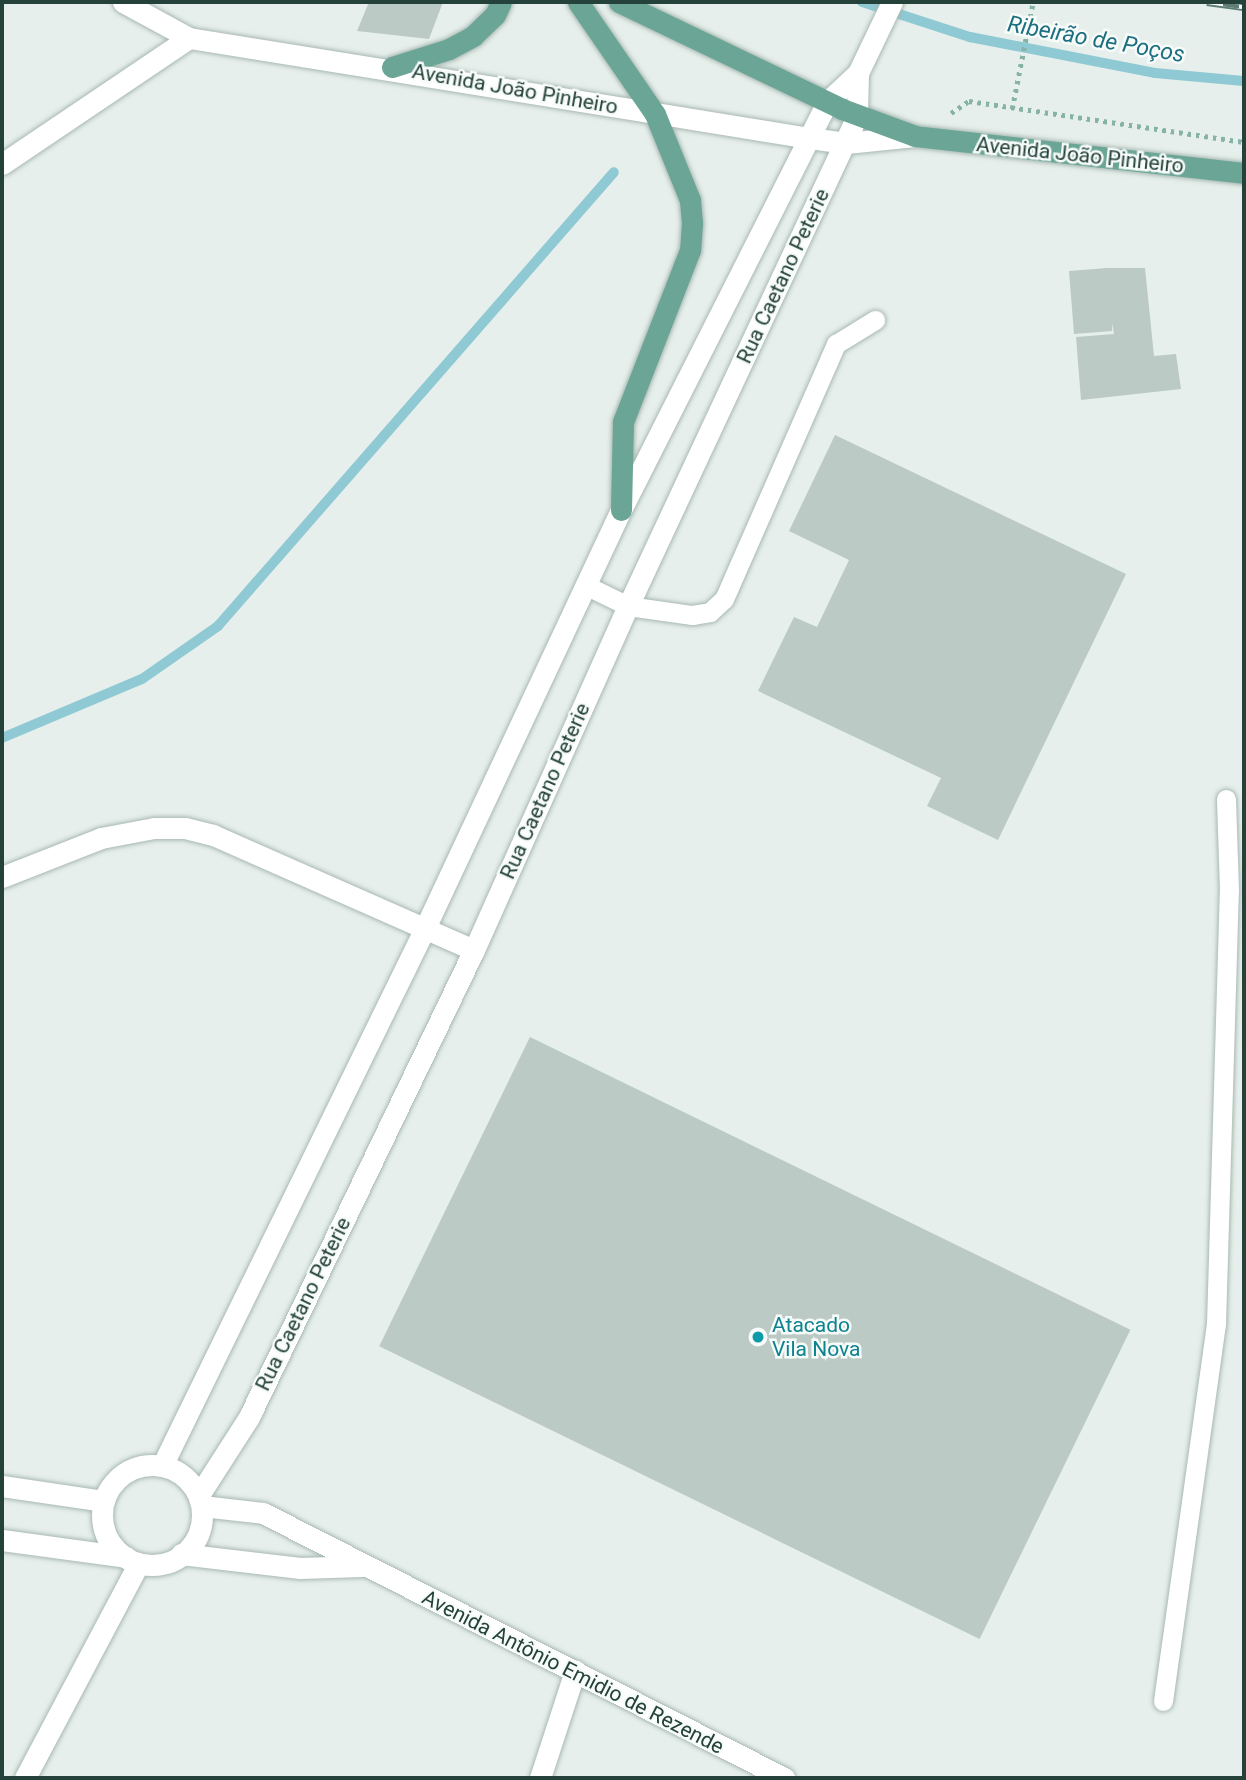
<!DOCTYPE html>
<html>
<head>
<meta charset="utf-8">
<style>
	body { margin:0 }
	#map { position:relative; width:1246px; height:1780px; overflow:hidden; background:#e6efeb; font-family:Roboto,sans-serif }
	div>[style] { position:absolute }
	.stream>* { height:10px; margin:-5px; padding:0 5px; transform-origin:5px; border-radius:5px; background:#8ec9d4 }
	.building>* { inset:0; background:#bbcac4; transform-origin:0 0 }
	.path>* { height:4.5px; margin-top:-2.25px; transform-origin:0; background:repeating-linear-gradient(90deg,#86b3a5 0 3.5px,transparent 0 8.5px) }
	.roads { filter:drop-shadow(0 0 2px #a8b8b2) drop-shadow(0 0 2px #a8b8b2) }
	.lane>* { height:19px; margin:-9.5px; padding:0 9.5px; transform-origin:9.5px; border-radius:9.5px; background:#fff }
	.street>* { height:21px; margin:-10.5px; padding:0 10.5px; transform-origin:10.5px; border-radius:10.5px; background:#fff }
	.secondary>* { height:21px; margin:-10.5px; padding:0 10.5px; transform-origin:10.5px; border-radius:10.5px; background:#fff }
	.secondary>.ring { margin:-10.5px; padding:0; box-sizing:content-box; background:none; border:21px solid #fff; border-radius:50% }
	.primary>* { height:21px; margin:-10.5px; padding:0 10.5px; transform-origin:10.5px; border-radius:10.5px; background:#6aa596 }
	.rail>* { height:8px; margin-top:-4px; transform-origin:0; background:repeating-linear-gradient(90deg,#f7fbf9 0 16px,#5f7d75 0 32px); box-sizing:border-box; border-block:2px solid #5f7d75 }
	.dots>* { width:19px; height:19px; translate:-50% -50%; box-sizing:border-box; border:4px solid #f7fbf9; border-radius:50% }
	span { translate:-50% -50%; white-space:nowrap; text-align:center; line-height:1.15; -webkit-text-stroke:5px #f7fbf9; paint-order:stroke }
	.street-label { font-size:21px; color:#24423a }
	.culture-label { font-size:21px; color:#0d838f }
	.left { translate:0 -50%; text-align:left }
	.water-label { font-size:23px; color:#1c6f80; font-style:italic }
	.frame { position:absolute; inset:0; border:4px solid #24423a; pointer-events:none }
</style>
</head>
<body>
<div id="map">
	<div class="stream">
		<div style="left:862px;top:2px;width:114px;rotate:18deg"></div>
		<div style="left:970px;top:37px;width:188px;rotate:11deg"></div>
		<div style="left:1155px;top:73px;width:89px;rotate:5.1deg"></div>
		<div style="left:2px;top:738px;width:152px;rotate:-22.9deg"></div>
		<div style="left:142px;top:679px;width:93px;rotate:-34.9deg"></div>
		<div style="left:218px;top:626px;width:602px;rotate:-48.9deg"></div>
	</div>
	<div class="building">
		<div style="clip-path:polygon(369px 2px,443px 2px,429px 39px,357px 31px)"></div>
		<div style="clip-path:polygon(1107px 268px,1145px 268px,1154px 356px,1176px 354px,1181px 389px,1081px 400px,1076px 337px,1114px 334px,1112px 323px,1112px 331px,1074px 334px,1069px 271px)"></div>
		<div style="clip-path:polygon(835px 435px,1126px 574px,998px 840px,927px 806px,941px 778px,758px 691px,794px 617px,817px 627px,849px 560px,789px 531px)"></div>
		<div style="left:530px;top:1037px;width:668px;height:344px;rotate:26deg"></div>
	</div>
	<div class="path">
		<div style="left:1012px;top:109px;width:109px;rotate:-78.9deg"></div>
		<div style="left:951px;top:113px;width:22px;rotate:-34deg"></div>
		<div style="left:969px;top:101px;width:278px;rotate:8.5deg"></div>
	</div>
	<div class="roads">
		<div class="lane">
			<div style="left:585px;top:585px;width:48px;rotate:26deg"></div>
			<div style="left:628px;top:606px;width:65px;rotate:8deg"></div>
			<div style="left:692px;top:615px;width:18px;rotate:-9deg"></div>
			<div style="left:710px;top:612px;width:19px;rotate:-43deg"></div>
			<div style="left:724px;top:599px;width:279px;rotate:-66.3deg"></div>
			<div style="left:836px;top:344px;width:46px;rotate:-31.6deg"></div>
			<div style="left:1163px;top:1701px;width:381px;rotate:-82deg"></div>
			<div style="left:1216px;top:1324px;width:434px;rotate:-88.3deg"></div>
			<div style="left:1229px;top:890px;width:91px;rotate:-91.9deg"></div>
		</div>
		<div class="street">
			<div style="left:2px;top:164px;width:225px;rotate:-34deg"></div>
			<div style="left:2px;top:877px;width:106px;rotate:-21.5deg"></div>
			<div style="left:101px;top:838px;width:54px;rotate:-10.7deg"></div>
			<div style="left:154px;top:828px;width:31px"></div>
			<div style="left:185px;top:828px;width:29px;rotate:14deg"></div>
			<div style="left:213px;top:835px;width:285px;rotate:23.8deg"></div>
			<div style="left:25px;top:1778px;width:243px;rotate:-62.1deg"></div>
			<div style="left:540px;top:1778px;width:113px;rotate:-71.9deg"></div>
		</div>
		<div class="secondary">
			<div style="left:123px;top:2px;width:75px;rotate:28.6deg"></div>
			<div style="left:189px;top:38px;width:629px;rotate:9.15deg"></div>
			<div style="left:810px;top:138px;width:36px;rotate:8deg"></div>
			<div style="left:846px;top:143px;width:69px;rotate:-5.8deg"></div>
			<div class="ring" style="left:102px;top:1465px;width:79px;height:79px"></div>
			<div style="left:162px;top:1466px;width:599px;rotate:-63.95deg"></div>
			<div style="left:425px;top:928px;width:462px;rotate:-64.9deg"></div>
			<div style="left:621px;top:510px;width:457px;rotate:-63.2deg"></div>
			<div style="left:827px;top:102px;width:42px;rotate:-43.1deg"></div>
			<div style="left:2px;top:1486px;width:102px;rotate:8.4deg"></div>
			<div style="left:199px;top:1495px;width:93px;rotate:-57.3deg"></div>
			<div style="left:249px;top:1417px;width:518px;rotate:-64.28deg"></div>
			<div style="left:474px;top:950px;width:377px;rotate:-65.9deg"></div>
			<div style="left:628px;top:606px;width:541px;rotate:-64.95deg"></div>
			<div style="left:857px;top:116px;width:43px;rotate:-88.7deg"></div>
			<div style="left:858px;top:73px;width:79px;rotate:-64.4deg"></div>
			<div style="left:202px;top:1506px;width:61px;rotate:6.5deg"></div>
			<div style="left:263px;top:1513px;width:585px;rotate:26.96deg"></div>
			<div style="left:2px;top:1540px;width:125px;rotate:7.8deg"></div>
			<div style="left:181px;top:1554px;width:120px;rotate:6.7deg"></div>
			<div style="left:300px;top:1568px;width:62px;rotate:-1.8deg"></div>
		</div>
		<div class="primary">
			<div style="left:578px;top:2px;width:136px;rotate:55.5deg"></div>
			<div style="left:655px;top:114px;width:93px;rotate:67.9deg"></div>
			<div style="left:690px;top:200px;width:23px;rotate:85deg"></div>
			<div style="left:692px;top:223px;width:27px;rotate:94deg"></div>
			<div style="left:690px;top:250px;width:185px;rotate:111.3deg"></div>
			<div style="left:623px;top:422px;width:88px;rotate:91.3deg"></div>
			<div style="left:619px;top:2px;width:247px;rotate:25.6deg"></div>
			<div style="left:842px;top:109px;width:78px;rotate:20.3deg"></div>
			<div style="left:915px;top:136px;width:331px;rotate:6.4deg"></div>
			<div style="left:392px;top:67px;width:60px;rotate:-17.5deg"></div>
			<div style="left:449px;top:49px;width:27px;rotate:-28deg"></div>
			<div style="left:473px;top:36px;width:30px;rotate:-44deg"></div>
			<div style="left:495px;top:15px;width:14px;rotate:-65deg"></div>
		</div>
	</div>
	<div class="rail">
		<div style="left:1207px;top:2px;width:37px;rotate:8deg"></div>
	</div>
	<div class="dots">
		<div style="left:758px;top:1337px;background:#0f9aa8"></div>
	</div>
	<div class="street-label">
		<span style="left:515px;top:89px;rotate:10deg">Avenida João Pinheiro</span>
		<span style="left:1080px;top:155px;rotate:6deg">Avenida João Pinheiro</span>
		<span style="left:783px;top:276px;rotate:-65deg">Rua Caetano Peterie</span>
		<span style="left:545px;top:791px;rotate:-66deg">Rua Caetano Peterie</span>
		<span style="left:303px;top:1304px;rotate:-64deg">Rua Caetano Peterie</span>
		<span style="left:573px;top:1672px;rotate:27deg">Avenida Antônio Emidio de Rezende</span>
	</div>
	<div class="culture-label">
		<span class="left" style="left:772px;top:1337px">Atacado<br>Vila Nova</span>
	</div>
	<div class="water-label">
		<span style="left:1096px;top:40px;rotate:10deg">Ribeirão de Poços</span>
	</div>
	<div class="frame"></div>
</div>
</body>
</html>
